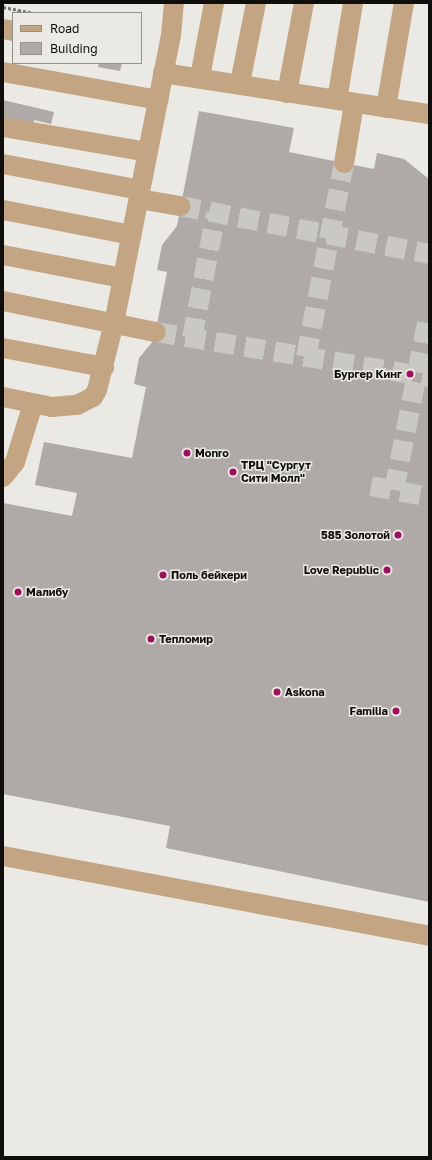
<!DOCTYPE html>
<html>
<head>
<meta charset="utf-8">
<style>
	body { margin:0 }
	#map { position:relative; width:432px; height:1160px; overflow:hidden; background:#eae9e3; font-family:"Golos Text",sans-serif }
	div>[style] { position:absolute }
	.building>* { inset:0; background:#afa9a8 }
	.minor-tunnel>* { height:20px; margin-top:-10px; transform-origin:0; background:repeating-linear-gradient(90deg,#c9c8c3 0 20px,transparent 0 30px) }
	.path>* { height:2.5px; margin-top:-1.25px; transform-origin:0; background:repeating-linear-gradient(90deg,#777673 0 3px,transparent 0 5px) }
	.minor>* { height:20px; margin:-10px; padding:0 10px; transform-origin:10px; border-radius:10px; background:#c3a584 }
	.dots>* { width:11px; height:11px; translate:-50% -50%; box-sizing:border-box; border:2px solid #eae9e3; border-radius:50% }
	span { translate:-50% -50%; white-space:nowrap; text-align:center; line-height:1.15; -webkit-text-stroke:3px #eae9e3; paint-order:stroke }
	.poi-label { font-size:11px; color:#0f0e0d; font-weight:700 }
	.right { translate:-100% -50%; text-align:right }
	.left { translate:0 -50%; text-align:left }
	.frame { position:absolute; inset:0; border:4px solid #0f0e0d; pointer-events:none }
	.legend { position:absolute; left:12px; top:12px; width:130px; height:52px; box-sizing:border-box; background:#eae9e3; border:1px solid #92918d; margin:0; padding:5px 7px; list-style:none; font-size:12px; color:#0f0e0d }
	.legend li { display:flex; align-items:center; gap:8px; height:20px }
	.legend b { width:20px; border:1px solid #92918d }
</style>
</head>
<body>
<div id="map">
	<div class="building">
		<div style="clip-path:polygon(99px 63px,122px 63px,120px 71px,98px 67px)"></div>
		<div style="clip-path:polygon(3px 100px,54px 112px,51px 124px,34px 120px,33px 126px,3px 119px)"></div>
		<div style="clip-path:polygon(199px 111px,294px 128px,289px 152px,374px 169px,377px 153px,404px 159px,429px 179px,429px 902px,166px 848px,170px 826px,3px 794px,3px 503px,72px 516px,77px 493px,35px 485px,44px 442px,132px 458px,146px 387px,134px 384px,139px 358px,154px 340px,167px 272px,157px 270px,162px 245px,177px 226px)"></div>
	</div>
	<div class="minor-tunnel">
		<div style="left:180px;top:206px;width:254px;rotate:10.9deg"></div>
		<div style="left:156px;top:332px;width:277px;rotate:9.4deg"></div>
		<div style="left:192px;top:338px;width:127px;rotate:-79.1deg"></div>
		<div style="left:306px;top:357px;width:198px;rotate:-78.9deg"></div>
		<div style="left:371px;top:486px;width:59px;rotate:10.7deg"></div>
		<div style="left:394px;top:490px;width:179px;rotate:-78.8deg"></div>
	</div>
	<div class="path">
		<div style="left:3px;top:7px;width:33px;rotate:11deg"></div>
	</div>
	<div class="minor">
		<div style="left:3px;top:29px;width:10px;rotate:11deg"></div>
		<div style="left:3px;top:72px;width:158px;rotate:10.2deg"></div>
		<div style="left:163px;top:73px;width:269px;rotate:8.8deg"></div>
		<div style="left:200px;top:77px;width:75px;rotate:-79.3deg"></div>
		<div style="left:240px;top:83px;width:82px;rotate:-78.7deg"></div>
		<div style="left:287px;top:93px;width:92px;rotate:-79.3deg"></div>
		<div style="left:337px;top:100px;width:98px;rotate:-80.6deg"></div>
		<div style="left:386px;top:108px;width:107px;rotate:-80.3deg"></div>
		<div style="left:3px;top:127px;width:147px;rotate:9.8deg"></div>
		<div style="left:344px;top:163px;width:60px;rotate:-80.4deg"></div>
		<div style="left:3px;top:164px;width:139px;rotate:10.7deg"></div>
		<div style="left:139px;top:199px;width:42px;rotate:9.7deg"></div>
		<div style="left:3px;top:210px;width:131px;rotate:11deg"></div>
		<div style="left:3px;top:255px;width:122px;rotate:10.9deg"></div>
		<div style="left:3px;top:301px;width:156px;rotate:11.5deg"></div>
		<div style="left:3px;top:348px;width:103px;rotate:10.7deg"></div>
		<div style="left:3px;top:397px;width:50px;rotate:11.5deg"></div>
		<div style="left:52px;top:407px;width:25px;rotate:-5deg"></div>
		<div style="left:77px;top:405px;width:18px;rotate:-27deg"></div>
		<div style="left:93px;top:397px;width:8px;rotate:-60deg"></div>
		<div style="left:97px;top:390px;width:69px;rotate:-75.8deg"></div>
		<div style="left:114px;top:323px;width:293px;rotate:-78.8deg"></div>
		<div style="left:171px;top:36px;width:33px;rotate:-85deg"></div>
		<div style="left:3px;top:477px;width:19px;rotate:-51deg"></div>
		<div style="left:15px;top:462px;width:61px;rotate:-72.8deg"></div>
		<div style="left:3px;top:856px;width:433px;rotate:10.6deg"></div>
	</div>
	<div class="dots">
		<div style="left:410px;top:374px;background:#9d105e"></div>
		<div style="left:187px;top:453px;background:#9d105e"></div>
		<div style="left:233px;top:472px;background:#9d105e"></div>
		<div style="left:398px;top:535px;background:#9d105e"></div>
		<div style="left:387px;top:570px;background:#9d105e"></div>
		<div style="left:163px;top:575px;background:#9d105e"></div>
		<div style="left:18px;top:592px;background:#9d105e"></div>
		<div style="left:151px;top:639px;background:#9d105e"></div>
		<div style="left:277px;top:692px;background:#9d105e"></div>
		<div style="left:396px;top:711px;background:#9d105e"></div>
	</div>
	<div class="poi-label">
		<span class="right" style="left:402px;top:374px">Бургер Кинг</span>
		<span class="left" style="left:195px;top:453px">Monro</span>
		<span class="left" style="left:241px;top:472px">ТРЦ "Сургут<br>Сити Молл"</span>
		<span class="right" style="left:390px;top:535px">585 Золотой</span>
		<span class="right" style="left:379px;top:570px">Love Republic</span>
		<span class="left" style="left:171px;top:575px">Поль бейкери</span>
		<span class="left" style="left:26px;top:592px">Малибу</span>
		<span class="left" style="left:159px;top:639px">Тепломир</span>
		<span class="left" style="left:285px;top:692px">Askona</span>
		<span class="right" style="left:388px;top:711px">Familia</span>
	</div>
	<div class="frame"></div>
	<ul class="legend">
	<li><b style="height:5px;background:#c3a584"></b>Road</li>
	<li><b style="height:11px;background:#afa9a8"></b>Building</li>
	</ul>
</div>
</body>
</html>
